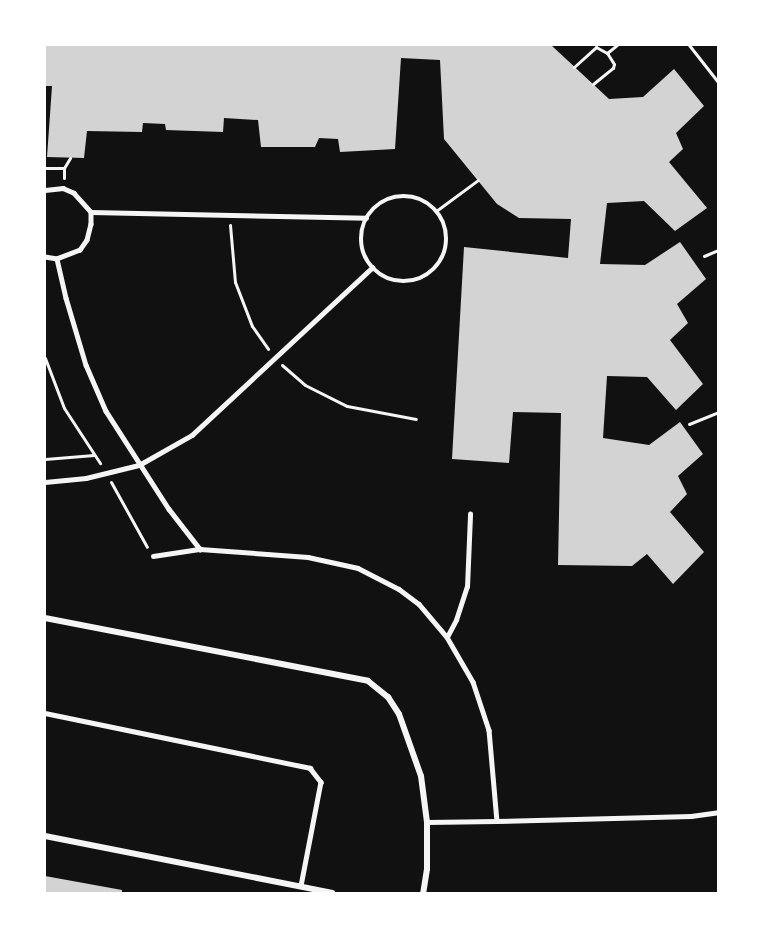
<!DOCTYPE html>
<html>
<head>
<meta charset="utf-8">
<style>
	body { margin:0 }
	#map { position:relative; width:763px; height:938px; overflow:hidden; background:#111; font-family:"Roboto Serif",serif }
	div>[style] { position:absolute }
	.building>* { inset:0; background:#d3d3d3 }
	.path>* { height:3px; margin:-1.5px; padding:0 1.5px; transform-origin:1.5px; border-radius:1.5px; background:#f5f5f5 }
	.service>* { height:4.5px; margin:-2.25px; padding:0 2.25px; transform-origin:2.25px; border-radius:2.25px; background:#f5f5f5 }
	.service>.ring { margin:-2.25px; padding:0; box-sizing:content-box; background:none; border:4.5px solid #f5f5f5; border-radius:50% }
	.minor>* { height:6px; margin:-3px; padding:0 3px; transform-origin:3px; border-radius:3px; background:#f5f5f5 }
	span { translate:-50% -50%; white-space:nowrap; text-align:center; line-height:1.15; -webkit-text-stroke:4.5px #fff; paint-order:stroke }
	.frame { position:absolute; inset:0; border:46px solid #fff; pointer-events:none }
</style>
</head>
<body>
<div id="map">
	<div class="building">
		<div style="clip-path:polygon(45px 45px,551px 45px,609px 99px,643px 97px,674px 69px,704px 106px,676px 133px,683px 149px,669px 162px,707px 208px,675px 231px,644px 201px,607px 203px,600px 264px,645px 265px,680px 242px,706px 279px,677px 304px,688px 323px,670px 340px,703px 384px,676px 410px,647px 377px,607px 376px,603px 438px,649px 445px,680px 422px,703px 454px,678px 476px,687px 494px,670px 512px,704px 552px,673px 584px,647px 554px,632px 566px,558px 565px,561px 413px,513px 412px,509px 463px,452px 459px,464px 247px,568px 258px,571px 219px,519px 218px,497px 204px,444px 139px,440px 60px,401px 58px,395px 149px,340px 152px,338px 139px,319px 138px,315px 147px,261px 147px,258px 120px,224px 118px,223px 132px,166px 130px,165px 124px,143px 123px,142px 132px,87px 131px,84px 158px,47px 157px,52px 86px,45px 86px)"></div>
		<div style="clip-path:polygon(45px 876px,122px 890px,122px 893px,45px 893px)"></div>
	</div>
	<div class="path">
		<div style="left:689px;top:45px;width:47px;rotate:51.9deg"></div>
		<div style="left:574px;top:67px;width:30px;rotate:-42deg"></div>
		<div style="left:596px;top:47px;width:13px;rotate:29deg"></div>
		<div style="left:607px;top:53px;width:13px;rotate:-39deg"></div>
		<div style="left:593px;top:84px;width:26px;rotate:-39deg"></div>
		<div style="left:613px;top:68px;width:4px;rotate:-76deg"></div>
		<div style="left:614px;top:64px;width:13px;rotate:-122deg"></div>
		<div style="left:45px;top:168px;width:19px"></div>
		<div style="left:64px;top:168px;width:10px;rotate:90deg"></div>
		<div style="left:64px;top:168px;width:12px;rotate:-59deg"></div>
		<div style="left:436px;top:211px;width:52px;rotate:-36.4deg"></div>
		<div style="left:230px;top:225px;width:57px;rotate:85deg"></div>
		<div style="left:235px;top:282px;width:47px;rotate:68.9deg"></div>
		<div style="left:252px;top:326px;width:28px;rotate:55deg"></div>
		<div style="left:704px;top:256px;width:15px;rotate:-23deg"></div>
		<div style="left:45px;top:358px;width:53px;rotate:69.2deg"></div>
		<div style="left:64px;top:408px;width:66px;rotate:56.8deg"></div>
		<div style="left:282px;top:365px;width:30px;rotate:41deg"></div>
		<div style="left:305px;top:385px;width:47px;rotate:26.6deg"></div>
		<div style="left:347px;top:406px;width:70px;rotate:10.7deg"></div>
		<div style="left:689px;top:424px;width:31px;rotate:-22deg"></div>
		<div style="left:45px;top:459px;width:49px;rotate:-4.7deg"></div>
		<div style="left:111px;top:482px;width:74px;rotate:61deg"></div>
	</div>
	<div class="service">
		<div style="left:45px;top:190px;width:18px;rotate:-6deg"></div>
		<div style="left:63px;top:188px;width:12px;rotate:24deg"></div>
		<div style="left:74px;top:193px;width:25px;rotate:48deg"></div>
		<div style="left:91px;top:212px;width:12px;rotate:90deg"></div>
		<div style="left:91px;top:224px;width:16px;rotate:104deg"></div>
		<div style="left:87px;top:240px;width:12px;rotate:125deg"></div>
		<div style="left:80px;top:250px;width:25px;rotate:159deg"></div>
		<div style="left:57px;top:259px;width:12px;rotate:-171deg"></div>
		<div class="ring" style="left:361px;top:196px;width:81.5px;height:81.5px"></div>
		<div style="left:91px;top:212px;width:275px;rotate:1.2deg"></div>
		<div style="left:57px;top:259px;width:40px;rotate:77deg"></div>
		<div style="left:66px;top:298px;width:70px;rotate:73.4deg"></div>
		<div style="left:86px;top:365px;width:50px;rotate:66.5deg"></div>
		<div style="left:106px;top:411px;width:117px;rotate:57.3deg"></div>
		<div style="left:169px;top:509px;width:51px;rotate:52.2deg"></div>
		<div style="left:45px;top:482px;width:41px;rotate:-5.6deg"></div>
		<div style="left:86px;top:478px;width:55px;rotate:-13.8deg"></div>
		<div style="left:139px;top:465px;width:61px;rotate:-29.5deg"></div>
		<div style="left:192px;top:435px;width:246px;rotate:-42.9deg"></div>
		<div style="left:153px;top:556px;width:48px;rotate:-8.5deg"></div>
		<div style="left:200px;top:549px;width:108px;rotate:4.2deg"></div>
		<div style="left:308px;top:557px;width:51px;rotate:12.4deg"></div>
		<div style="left:358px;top:568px;width:46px;rotate:27.1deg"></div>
		<div style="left:399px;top:589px;width:25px;rotate:37deg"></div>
		<div style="left:419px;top:604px;width:43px;rotate:49.7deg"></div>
		<div style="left:447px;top:637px;width:52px;rotate:60deg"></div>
		<div style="left:473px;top:682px;width:51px;rotate:71.6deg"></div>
		<div style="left:489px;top:730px;width:91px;rotate:85deg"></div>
		<div style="left:497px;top:821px;width:194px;rotate:-1.5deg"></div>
		<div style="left:691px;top:816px;width:27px;rotate:-8deg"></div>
		<div style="left:447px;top:637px;width:19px;rotate:-62deg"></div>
		<div style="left:456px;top:620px;width:35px;rotate:-72deg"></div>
		<div style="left:467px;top:587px;width:73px;rotate:-87.6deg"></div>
		<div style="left:45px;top:713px;width:271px;rotate:11.7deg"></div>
		<div style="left:310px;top:768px;width:18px;rotate:52deg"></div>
		<div style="left:321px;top:782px;width:106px;rotate:100.9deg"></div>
		<div style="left:427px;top:822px;width:70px;rotate:-0.8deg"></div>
	</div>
	<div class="minor">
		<div style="left:45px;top:618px;width:329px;rotate:11deg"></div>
		<div style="left:368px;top:681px;width:26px;rotate:39deg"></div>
		<div style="left:388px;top:697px;width:20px;rotate:57deg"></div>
		<div style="left:399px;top:714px;width:66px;rotate:70.5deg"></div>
		<div style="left:421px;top:776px;width:46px;rotate:82.6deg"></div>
		<div style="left:427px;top:822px;width:47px;rotate:90deg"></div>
		<div style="left:427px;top:869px;width:24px;rotate:99deg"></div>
		<div style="left:45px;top:836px;width:293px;rotate:11.2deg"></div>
	</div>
	<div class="frame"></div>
</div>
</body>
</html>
